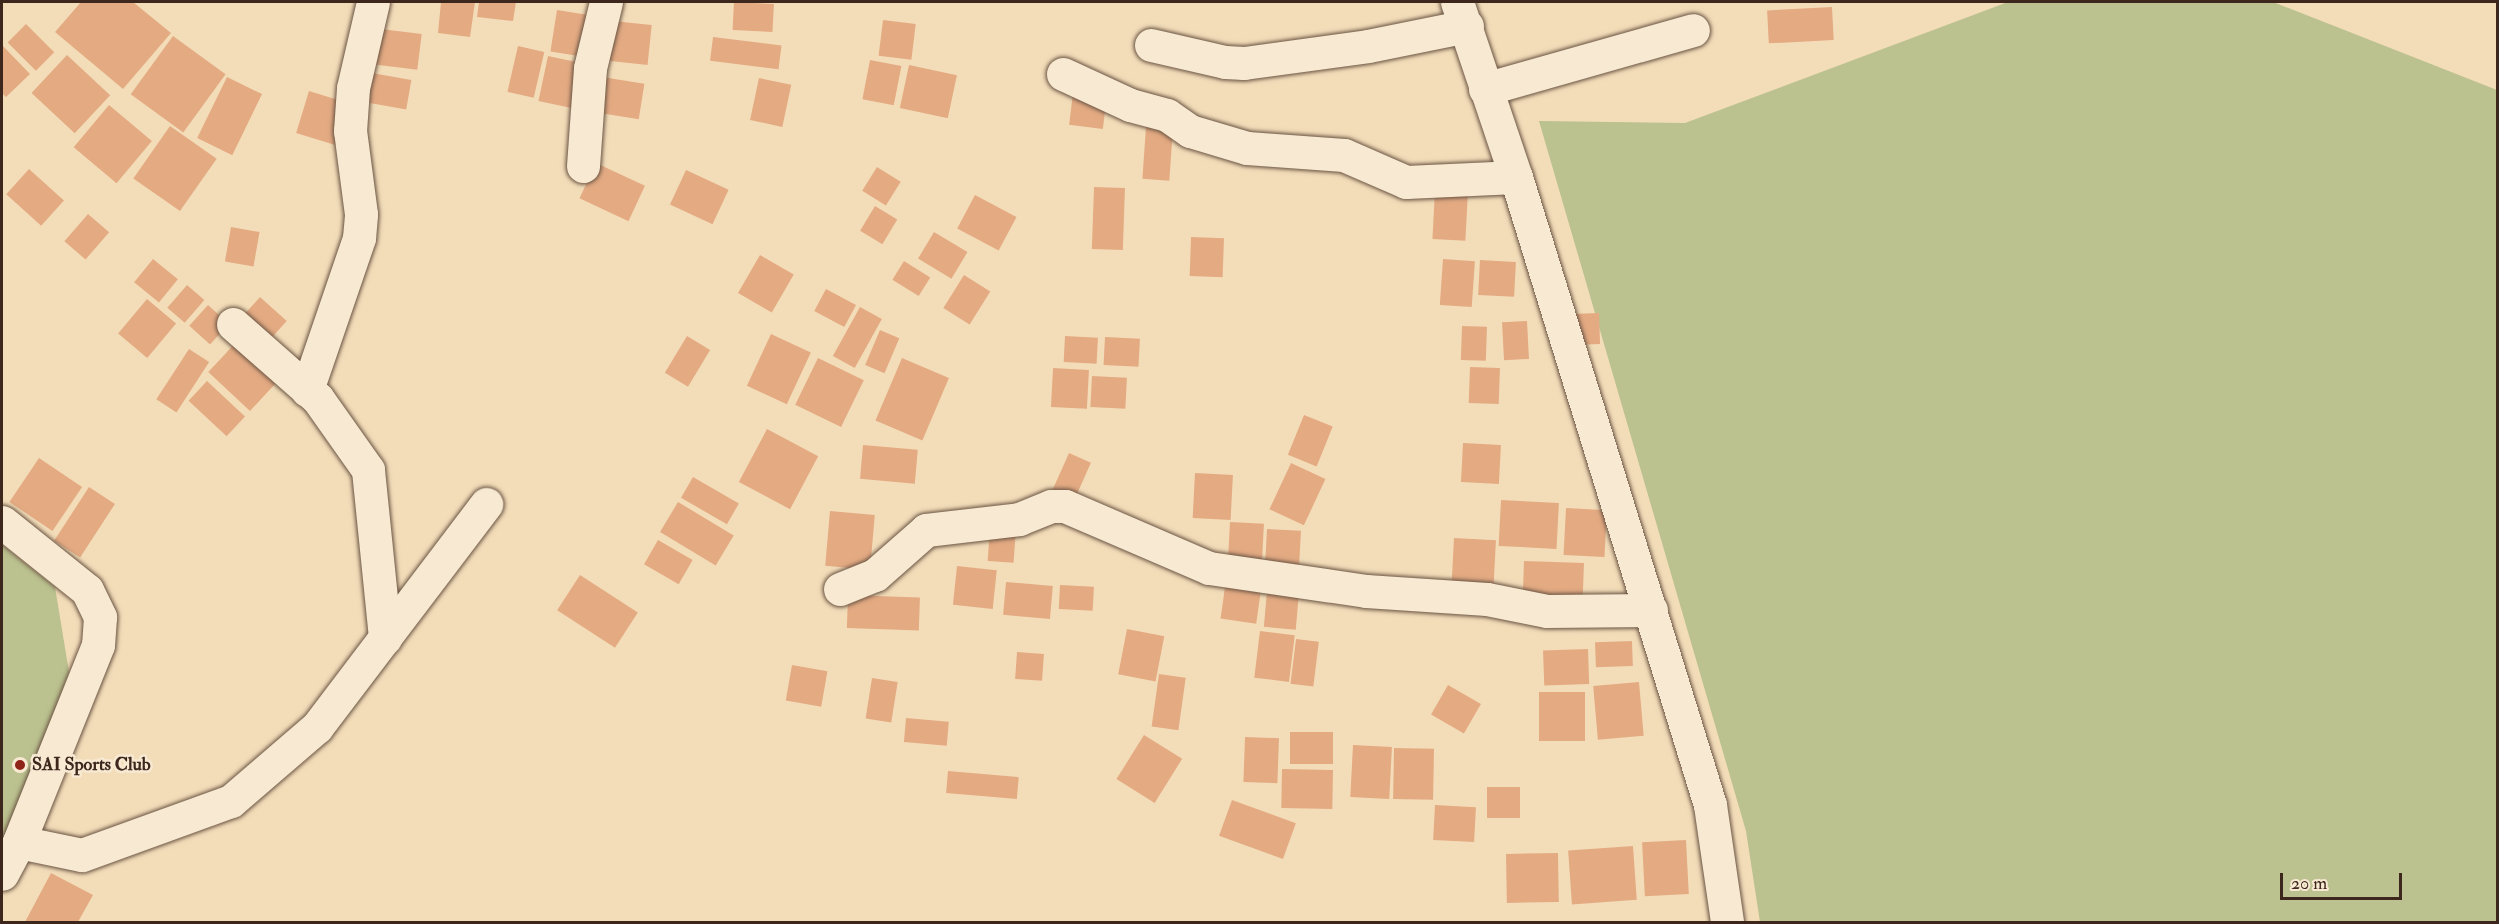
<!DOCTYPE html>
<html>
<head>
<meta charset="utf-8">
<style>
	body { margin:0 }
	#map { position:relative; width:2499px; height:924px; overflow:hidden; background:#f3ddb9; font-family:"IM FELL Double Pica",serif }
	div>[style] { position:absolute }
	.green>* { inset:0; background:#bbc18f }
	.building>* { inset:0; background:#e4ab83; transform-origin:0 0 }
	.roads { filter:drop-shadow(0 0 2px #6a5443) drop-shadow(0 0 2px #6a5443) }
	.minor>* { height:33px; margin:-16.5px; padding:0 16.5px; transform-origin:16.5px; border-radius:16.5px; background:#f7e9d2 }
	.dots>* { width:16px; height:16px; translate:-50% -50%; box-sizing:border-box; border:3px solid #f7e9d2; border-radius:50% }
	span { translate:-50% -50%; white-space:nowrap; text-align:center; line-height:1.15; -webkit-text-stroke:5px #f7e9d2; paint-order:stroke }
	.poi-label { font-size:18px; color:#3d261c; font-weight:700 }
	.left { translate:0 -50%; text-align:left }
	.frame { position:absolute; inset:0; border:3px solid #3d261c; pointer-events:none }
	.scale { position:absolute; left:2280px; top:873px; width:122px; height:27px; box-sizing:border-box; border:3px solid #3d261c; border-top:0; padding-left:8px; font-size:18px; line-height:21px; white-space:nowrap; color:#3d261c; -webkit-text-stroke:4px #f7e9d2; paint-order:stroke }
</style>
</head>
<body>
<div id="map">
	<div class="green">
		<div style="clip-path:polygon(2008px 2px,2273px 2px,2497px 90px,2497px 922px,1760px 922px,1746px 831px,1539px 121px,1685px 123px)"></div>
		<div style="clip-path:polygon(2px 545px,55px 587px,69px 672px,2px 872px)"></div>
	</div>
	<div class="building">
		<div style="clip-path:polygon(81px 2px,133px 2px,171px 33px,123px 89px,55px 32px)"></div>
		<div style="clip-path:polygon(441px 2px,475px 2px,470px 37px,438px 33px)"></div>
		<div style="clip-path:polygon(479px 2px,516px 2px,513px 21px,477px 17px)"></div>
		<div style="left:734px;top:2px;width:40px;height:28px;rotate:3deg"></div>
		<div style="left:1832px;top:7px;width:33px;height:65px;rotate:87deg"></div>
		<div style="left:557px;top:10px;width:32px;height:42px;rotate:9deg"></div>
		<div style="left:603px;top:20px;width:49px;height:40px;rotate:6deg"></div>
		<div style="left:883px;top:20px;width:33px;height:36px;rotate:7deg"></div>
		<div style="left:26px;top:24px;width:40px;height:26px;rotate:45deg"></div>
		<div style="left:381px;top:29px;width:41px;height:36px;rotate:7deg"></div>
		<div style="left:173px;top:36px;width:65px;height:72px;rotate:36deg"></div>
		<div style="left:713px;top:37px;width:69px;height:24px;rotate:7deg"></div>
		<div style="clip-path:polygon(2px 45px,30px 74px,6px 97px,2px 93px)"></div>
		<div style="left:518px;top:46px;width:27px;height:47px;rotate:13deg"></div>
		<div style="left:67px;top:55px;width:59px;height:52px;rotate:43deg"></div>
		<div style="left:548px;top:56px;width:35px;height:46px;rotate:12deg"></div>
		<div style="left:870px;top:60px;width:32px;height:40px;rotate:11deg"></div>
		<div style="left:909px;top:65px;width:49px;height:44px;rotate:12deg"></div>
		<div style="left:372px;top:73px;width:40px;height:30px;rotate:10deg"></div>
		<div style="left:596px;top:76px;width:49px;height:36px;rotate:9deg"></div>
		<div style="left:227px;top:77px;width:39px;height:68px;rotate:26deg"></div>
		<div style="left:759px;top:78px;width:33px;height:43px;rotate:12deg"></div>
		<div style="left:309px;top:91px;width:45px;height:44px;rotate:17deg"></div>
		<div style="left:1073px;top:93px;width:34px;height:32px;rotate:7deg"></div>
		<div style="left:109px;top:105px;width:56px;height:55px;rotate:40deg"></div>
		<div style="left:170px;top:126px;width:57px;height:64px;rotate:35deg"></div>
		<div style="left:1146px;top:127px;width:27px;height:52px;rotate:4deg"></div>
		<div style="left:596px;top:163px;width:54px;height:39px;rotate:25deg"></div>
		<div style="left:877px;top:167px;width:28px;height:28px;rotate:32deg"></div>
		<div style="left:29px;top:169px;width:47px;height:34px;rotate:42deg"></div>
		<div style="left:686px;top:170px;width:47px;height:38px;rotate:25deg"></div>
		<div style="left:1094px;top:187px;width:31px;height:62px;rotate:2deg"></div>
		<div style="left:1435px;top:190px;width:33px;height:49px;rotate:3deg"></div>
		<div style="left:975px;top:195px;width:47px;height:38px;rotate:28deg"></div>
		<div style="left:875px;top:206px;width:26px;height:29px;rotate:31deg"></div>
		<div style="left:88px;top:214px;width:28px;height:36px;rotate:41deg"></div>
		<div style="left:231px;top:227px;width:29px;height:35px;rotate:10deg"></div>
		<div style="left:934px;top:232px;width:39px;height:31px;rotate:31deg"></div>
		<div style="left:1191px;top:237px;width:33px;height:39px;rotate:2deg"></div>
		<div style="left:760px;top:255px;width:39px;height:44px;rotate:30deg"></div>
		<div style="left:153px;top:259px;width:32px;height:30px;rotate:39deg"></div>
		<div style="left:1443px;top:259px;width:32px;height:46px;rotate:4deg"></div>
		<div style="left:1480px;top:260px;width:36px;height:35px;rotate:3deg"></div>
		<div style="left:904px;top:261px;width:31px;height:22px;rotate:32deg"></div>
		<div style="left:964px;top:275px;width:31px;height:39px;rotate:32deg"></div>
		<div style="left:187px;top:285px;width:23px;height:30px;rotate:41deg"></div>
		<div style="left:826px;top:289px;width:34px;height:25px;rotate:28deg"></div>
		<div style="left:260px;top:297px;width:36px;height:32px;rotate:42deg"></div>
		<div style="left:147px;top:299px;width:38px;height:45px;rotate:40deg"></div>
		<div style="left:208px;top:305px;width:28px;height:28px;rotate:42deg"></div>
		<div style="left:860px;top:307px;width:25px;height:56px;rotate:29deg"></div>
		<div style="left:1599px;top:313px;width:31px;height:27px;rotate:88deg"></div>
		<div style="left:1527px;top:321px;width:38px;height:25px;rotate:87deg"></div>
		<div style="left:1462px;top:326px;width:25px;height:34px;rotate:2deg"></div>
		<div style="left:880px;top:330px;width:21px;height:38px;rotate:23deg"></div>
		<div style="left:771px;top:334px;width:44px;height:57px;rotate:25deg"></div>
		<div style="left:687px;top:336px;width:27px;height:43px;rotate:31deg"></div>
		<div style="left:1065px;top:336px;width:33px;height:26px;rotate:3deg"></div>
		<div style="left:241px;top:337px;width:57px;height:48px;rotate:43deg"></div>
		<div style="left:1105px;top:337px;width:35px;height:28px;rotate:3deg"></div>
		<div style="left:189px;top:349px;width:24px;height:60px;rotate:33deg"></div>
		<div style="left:818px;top:358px;width:51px;height:52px;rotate:26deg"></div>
		<div style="left:902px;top:358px;width:51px;height:68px;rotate:23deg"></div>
		<div style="left:1470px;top:367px;width:30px;height:36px;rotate:2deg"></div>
		<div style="left:1053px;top:368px;width:36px;height:39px;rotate:3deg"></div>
		<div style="left:1092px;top:376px;width:35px;height:31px;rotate:3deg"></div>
		<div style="left:207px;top:381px;width:52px;height:27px;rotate:43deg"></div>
		<div style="left:1304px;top:415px;width:31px;height:43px;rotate:22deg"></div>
		<div style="left:767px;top:429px;width:58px;height:60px;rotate:28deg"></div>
		<div style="left:1463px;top:443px;width:38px;height:39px;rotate:3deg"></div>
		<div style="left:863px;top:445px;width:55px;height:34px;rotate:5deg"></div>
		<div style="left:1069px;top:453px;width:24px;height:43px;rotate:24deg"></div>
		<div style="left:39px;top:458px;width:52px;height:53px;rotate:34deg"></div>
		<div style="left:1291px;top:463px;width:38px;height:51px;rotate:25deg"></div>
		<div style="left:1195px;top:473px;width:38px;height:45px;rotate:3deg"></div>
		<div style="left:693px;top:477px;width:53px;height:24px;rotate:30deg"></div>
		<div style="left:89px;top:487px;width:31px;height:64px;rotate:33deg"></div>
		<div style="left:1501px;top:500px;width:58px;height:46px;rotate:3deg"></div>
		<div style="left:678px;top:502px;width:65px;height:35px;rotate:31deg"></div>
		<div style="left:1566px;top:508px;width:41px;height:47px;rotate:3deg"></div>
		<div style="left:830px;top:511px;width:45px;height:55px;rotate:5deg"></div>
		<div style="left:1230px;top:522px;width:34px;height:43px;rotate:3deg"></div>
		<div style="left:990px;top:527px;width:26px;height:34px;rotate:4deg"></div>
		<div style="left:1267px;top:529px;width:34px;height:43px;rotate:3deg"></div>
		<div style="left:1454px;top:538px;width:42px;height:51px;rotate:3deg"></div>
		<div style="left:658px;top:540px;width:40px;height:28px;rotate:30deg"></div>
		<div style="left:1524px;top:561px;width:60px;height:40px;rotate:2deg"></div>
		<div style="left:957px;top:566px;width:40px;height:39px;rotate:6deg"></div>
		<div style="left:580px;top:575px;width:69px;height:42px;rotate:33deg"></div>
		<div style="left:1226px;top:580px;width:36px;height:39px;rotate:8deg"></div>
		<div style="left:1006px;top:582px;width:47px;height:33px;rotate:5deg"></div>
		<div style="left:1060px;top:585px;width:34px;height:24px;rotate:3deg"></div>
		<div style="left:1267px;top:591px;width:32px;height:36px;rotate:5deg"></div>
		<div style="left:848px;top:595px;width:72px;height:33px;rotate:2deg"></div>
		<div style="left:1127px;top:629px;width:38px;height:46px;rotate:11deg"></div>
		<div style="left:1260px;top:631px;width:35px;height:47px;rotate:7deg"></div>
		<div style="left:1296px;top:639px;width:23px;height:45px;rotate:7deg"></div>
		<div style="left:1632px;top:641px;width:25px;height:37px;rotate:88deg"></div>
		<div style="left:1588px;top:649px;width:35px;height:45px;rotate:88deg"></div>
		<div style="left:1017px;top:652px;width:27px;height:27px;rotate:4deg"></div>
		<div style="left:792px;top:665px;width:36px;height:36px;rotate:10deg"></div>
		<div style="left:1159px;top:674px;width:27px;height:53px;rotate:8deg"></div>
		<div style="left:872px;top:678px;width:26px;height:41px;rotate:9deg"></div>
		<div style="left:1639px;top:682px;width:54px;height:46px;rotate:85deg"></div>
		<div style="left:1448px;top:685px;width:38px;height:34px;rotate:30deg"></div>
		<div style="left:1539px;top:692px;width:46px;height:49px"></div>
		<div style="left:906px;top:718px;width:43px;height:24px;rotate:5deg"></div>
		<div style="left:1290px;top:732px;width:43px;height:32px"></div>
		<div style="left:1144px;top:735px;width:45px;height:52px;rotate:32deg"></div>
		<div style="left:1245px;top:737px;width:34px;height:45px;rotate:2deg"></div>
		<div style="left:1353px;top:745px;width:39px;height:52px;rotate:3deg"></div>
		<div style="left:1394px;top:748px;width:40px;height:51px;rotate:1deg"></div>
		<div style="left:1282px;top:769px;width:51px;height:39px;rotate:1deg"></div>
		<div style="left:948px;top:771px;width:71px;height:22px;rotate:5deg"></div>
		<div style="left:1487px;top:787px;width:33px;height:31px"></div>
		<div style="left:1232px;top:800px;width:68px;height:38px;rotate:20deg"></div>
		<div style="left:1435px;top:805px;width:41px;height:35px;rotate:3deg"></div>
		<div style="left:1686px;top:840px;width:54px;height:44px;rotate:87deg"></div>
		<div style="left:1633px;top:846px;width:54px;height:65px;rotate:86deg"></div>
		<div style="left:1558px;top:853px;width:49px;height:52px;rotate:89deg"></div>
		<div style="clip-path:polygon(51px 873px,93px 895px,78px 922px,25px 922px)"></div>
	</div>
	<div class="roads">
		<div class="minor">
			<div style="left:1457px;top:2px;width:185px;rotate:71.4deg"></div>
			<div style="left:1516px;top:177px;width:657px;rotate:72.83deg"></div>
			<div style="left:1710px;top:805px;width:118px;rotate:81.7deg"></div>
			<div style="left:1151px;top:45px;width:76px;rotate:12.9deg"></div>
			<div style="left:1225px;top:62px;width:19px;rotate:3deg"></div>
			<div style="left:1244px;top:63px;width:125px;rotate:-7.8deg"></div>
			<div style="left:1368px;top:46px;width:101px;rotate:-11.4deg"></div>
			<div style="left:1063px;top:74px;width:74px;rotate:24.8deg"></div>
			<div style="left:1130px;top:105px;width:38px;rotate:15deg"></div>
			<div style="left:1167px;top:115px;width:28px;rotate:35deg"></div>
			<div style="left:1190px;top:131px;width:59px;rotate:16.6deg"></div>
			<div style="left:1247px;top:148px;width:97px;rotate:4.1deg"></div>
			<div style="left:1344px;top:155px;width:68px;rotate:23.5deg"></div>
			<div style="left:1406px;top:182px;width:110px;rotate:-2.6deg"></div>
			<div style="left:1485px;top:89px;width:216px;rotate:-15.8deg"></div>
			<div style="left:583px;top:166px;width:98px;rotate:-85.9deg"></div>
			<div style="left:590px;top:68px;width:68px;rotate:-76.4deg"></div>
			<div style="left:233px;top:324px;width:113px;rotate:41.4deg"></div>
			<div style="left:318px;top:399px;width:87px;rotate:54.8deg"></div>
			<div style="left:368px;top:470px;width:169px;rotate:84.2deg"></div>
			<div style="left:307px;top:390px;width:161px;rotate:-71.1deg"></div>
			<div style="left:359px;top:238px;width:24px;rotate:-85deg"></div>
			<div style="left:361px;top:214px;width:84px;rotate:-97.5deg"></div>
			<div style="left:350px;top:131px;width:43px;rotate:-86deg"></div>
			<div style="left:353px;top:88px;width:88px;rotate:-76.9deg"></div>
			<div style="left:2px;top:522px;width:109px;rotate:38.7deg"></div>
			<div style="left:87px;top:590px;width:30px;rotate:64deg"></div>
			<div style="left:100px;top:617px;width:28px;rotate:94deg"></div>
			<div style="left:98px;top:645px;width:212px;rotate:111.9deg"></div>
			<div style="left:19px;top:842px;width:36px;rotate:118deg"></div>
			<div style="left:840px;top:589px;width:38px;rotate:-22deg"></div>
			<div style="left:875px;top:575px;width:68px;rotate:-41.4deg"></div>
			<div style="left:926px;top:530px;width:94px;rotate:-6.7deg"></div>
			<div style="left:1019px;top:519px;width:35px;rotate:-22deg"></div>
			<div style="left:1051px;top:506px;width:14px"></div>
			<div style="left:1065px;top:506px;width:157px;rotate:23.3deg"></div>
			<div style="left:1209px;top:568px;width:159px;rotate:8.3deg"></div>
			<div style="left:1366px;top:591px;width:121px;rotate:3.8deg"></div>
			<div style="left:1487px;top:599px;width:61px;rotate:11.3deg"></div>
			<div style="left:1547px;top:611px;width:104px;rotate:-0.6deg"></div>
			<div style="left:19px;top:842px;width:64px;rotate:11.7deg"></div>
			<div style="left:82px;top:855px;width:158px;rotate:-19.9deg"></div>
			<div style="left:231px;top:801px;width:113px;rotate:-40.7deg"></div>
			<div style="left:317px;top:727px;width:280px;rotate:-52.8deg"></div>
		</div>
	</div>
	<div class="dots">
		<div style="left:20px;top:765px;background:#8f2418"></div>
	</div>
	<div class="poi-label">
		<span class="left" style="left:32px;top:765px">SAI Sports Club</span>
	</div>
	<div class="frame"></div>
	<div class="scale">20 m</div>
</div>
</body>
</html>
